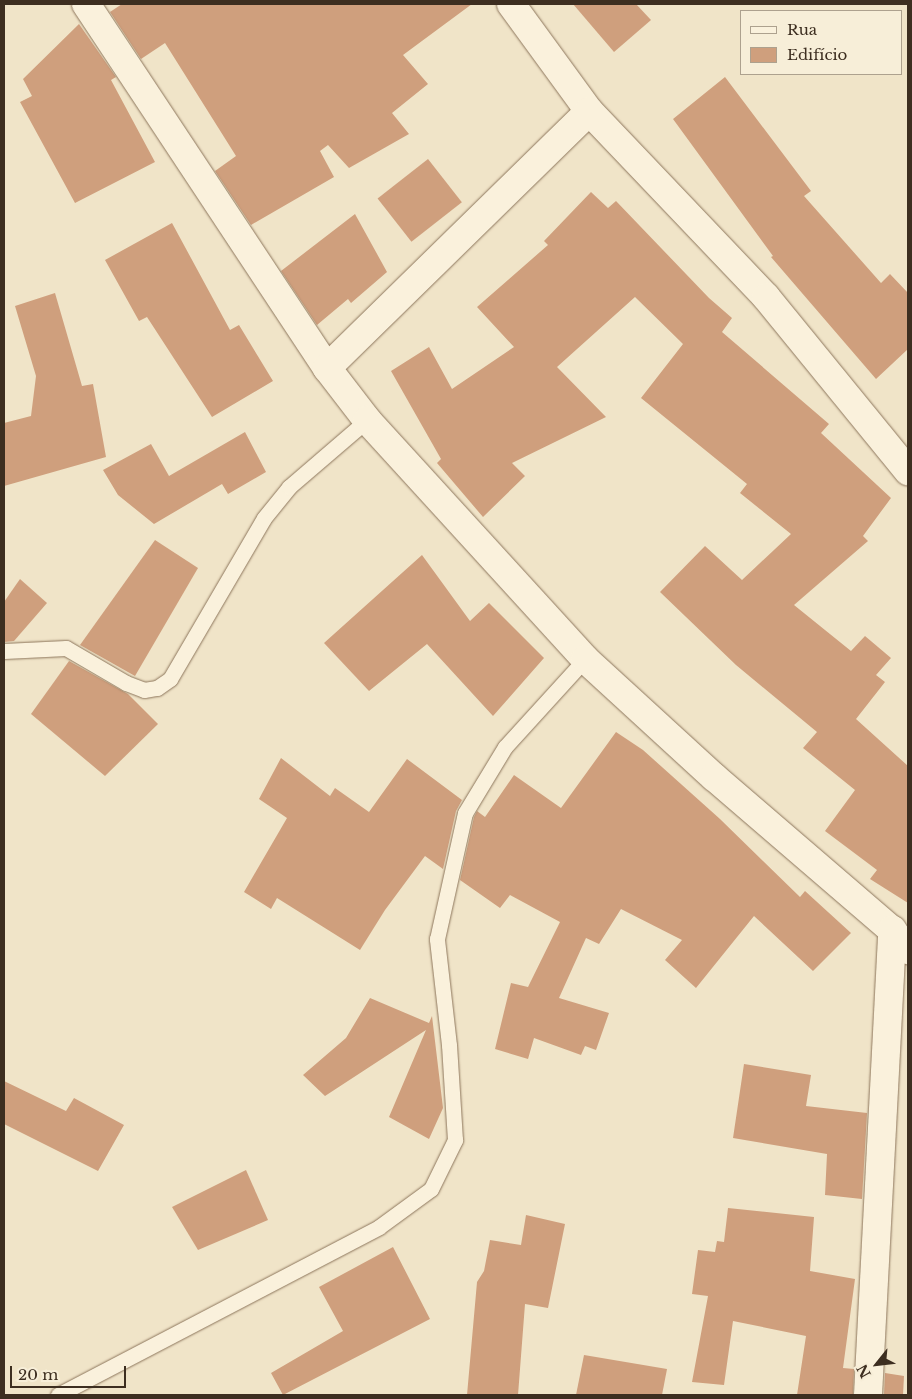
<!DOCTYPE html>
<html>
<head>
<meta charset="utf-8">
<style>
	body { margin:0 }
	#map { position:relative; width:912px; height:1399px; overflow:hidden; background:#f0e4c8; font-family:"Libre Baskerville",serif }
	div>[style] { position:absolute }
	.building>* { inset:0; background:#cf9f7d; transform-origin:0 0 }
	.roads { filter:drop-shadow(0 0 1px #8d765c) drop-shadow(0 0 1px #8d765c) }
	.service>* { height:15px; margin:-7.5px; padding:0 7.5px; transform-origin:7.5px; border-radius:7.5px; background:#faf1dc }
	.minor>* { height:28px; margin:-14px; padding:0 14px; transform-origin:14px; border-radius:14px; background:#faf1dc }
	span { translate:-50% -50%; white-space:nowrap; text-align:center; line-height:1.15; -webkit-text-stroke:4px #f7eed8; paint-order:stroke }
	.frame { position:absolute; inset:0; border:5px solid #3d2e20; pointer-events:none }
	.legend { position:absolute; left:740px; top:10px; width:162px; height:65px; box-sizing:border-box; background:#f7eed8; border:1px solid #ada18e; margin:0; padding:6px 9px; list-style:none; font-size:15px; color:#3d2e20 }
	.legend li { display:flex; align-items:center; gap:10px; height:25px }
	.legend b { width:25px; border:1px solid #ada18e }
	.north { position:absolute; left:852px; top:1339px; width:50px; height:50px; -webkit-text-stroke:4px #f7eed8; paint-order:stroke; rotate:241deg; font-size:14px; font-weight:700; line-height:20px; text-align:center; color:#3d2e20 }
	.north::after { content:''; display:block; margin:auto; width:18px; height:22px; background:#3d2e20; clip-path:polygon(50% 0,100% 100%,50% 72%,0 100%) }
	.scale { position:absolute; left:10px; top:1366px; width:116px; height:22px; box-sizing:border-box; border:2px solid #3d2e20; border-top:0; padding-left:6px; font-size:15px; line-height:18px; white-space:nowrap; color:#3d2e20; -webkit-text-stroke:4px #f7eed8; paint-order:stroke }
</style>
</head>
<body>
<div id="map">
	<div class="building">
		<div style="clip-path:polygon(122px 4px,472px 4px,403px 55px,428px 84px,392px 113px,409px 134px,349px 168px,328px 145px,320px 151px,334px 177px,251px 225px,215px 171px,236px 156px,165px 43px,141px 59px,110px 12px)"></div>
		<div style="clip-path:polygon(573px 4px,636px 4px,651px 20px,614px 52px)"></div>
		<div style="clip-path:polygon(79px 24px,116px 77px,111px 80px,155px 162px,75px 203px,20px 102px,32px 96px,23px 79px)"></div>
		<div style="clip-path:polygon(725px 77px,811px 191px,804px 196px,881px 283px,890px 274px,908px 293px,908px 349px,876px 379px,771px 257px,773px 256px,673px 119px)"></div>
		<div style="left:428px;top:159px;width:55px;height:64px;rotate:52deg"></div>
		<div style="clip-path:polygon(591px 192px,608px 208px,616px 201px,709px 298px,732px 318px,722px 332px,829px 424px,821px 433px,891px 498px,863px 536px,868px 541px,794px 605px,851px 651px,865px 636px,891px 658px,876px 675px,885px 682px,856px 719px,908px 766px,908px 903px,870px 879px,877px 870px,825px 831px,855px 790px,803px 748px,817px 732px,736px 665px,660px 592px,705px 546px,742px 580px,791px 534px,740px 493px,747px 484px,641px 398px,683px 344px,635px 297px,557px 367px,606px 417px,512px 463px,525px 476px,483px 517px,437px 463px,441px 459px,391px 371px,429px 347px,452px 389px,514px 347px,477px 307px,548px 245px,544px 241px)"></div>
		<div style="clip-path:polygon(355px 214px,387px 272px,351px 303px,348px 299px,317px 325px,281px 271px)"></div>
		<div style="clip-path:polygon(172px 223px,230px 330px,239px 325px,273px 381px,212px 417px,147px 317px,139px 321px,105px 260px)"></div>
		<div style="clip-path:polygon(55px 293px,82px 386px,93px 384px,106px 457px,4px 486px,4px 423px,31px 416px,36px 376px,15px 306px)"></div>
		<div style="clip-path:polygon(245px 432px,266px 472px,228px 494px,222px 484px,154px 524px,118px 495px,103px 470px,151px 444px,169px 476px)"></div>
		<div style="clip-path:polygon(155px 540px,198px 568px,135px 676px,80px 645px)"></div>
		<div style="clip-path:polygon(422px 555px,470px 621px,489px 603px,544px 658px,493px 716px,427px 644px,369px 691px,324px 643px)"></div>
		<div style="clip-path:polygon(20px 579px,47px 603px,14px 641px,4px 642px,4px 602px)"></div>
		<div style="clip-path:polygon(69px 661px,128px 694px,158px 724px,105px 776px,31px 714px)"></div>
		<div style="clip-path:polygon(616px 732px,643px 750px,720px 819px,800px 897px,805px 891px,851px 933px,813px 971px,754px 916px,696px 988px,665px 960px,682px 940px,621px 909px,599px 944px,586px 938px,559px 998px,609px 1013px,596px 1050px,585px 1046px,581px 1055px,534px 1038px,528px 1059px,495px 1049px,511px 983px,528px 987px,560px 922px,510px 895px,500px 908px,460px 880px,474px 817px,477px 811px,485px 817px,514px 775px,561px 808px)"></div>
		<div style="clip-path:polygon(281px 758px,330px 796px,335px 788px,369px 812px,407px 759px,462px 800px,456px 811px,443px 869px,425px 856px,385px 910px,360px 950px,277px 898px,271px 909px,244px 892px,287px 818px,259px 799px)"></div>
		<div style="clip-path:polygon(370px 998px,429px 1023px,432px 1016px,443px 1108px,429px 1139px,389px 1117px,426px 1030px,325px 1096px,303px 1075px,346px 1038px)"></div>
		<div style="clip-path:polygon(744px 1064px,811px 1075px,806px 1106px,867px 1113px,862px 1199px,825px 1195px,827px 1154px,733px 1138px)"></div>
		<div style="clip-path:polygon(4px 1081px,66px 1111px,74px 1098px,124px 1125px,98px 1171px,4px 1124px)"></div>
		<div style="clip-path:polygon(246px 1170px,268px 1220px,198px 1250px,172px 1207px)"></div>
		<div style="clip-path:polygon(728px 1208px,814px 1217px,810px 1271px,855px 1279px,843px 1368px,854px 1369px,853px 1395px,797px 1395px,806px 1336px,733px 1321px,724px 1385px,692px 1382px,708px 1296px,692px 1294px,698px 1250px,715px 1252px,717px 1241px,724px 1242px)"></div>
		<div style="clip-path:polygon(526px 1215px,565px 1224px,548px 1308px,525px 1304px,518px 1395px,467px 1395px,477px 1282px,484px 1271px,490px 1240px,521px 1245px)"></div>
		<div style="clip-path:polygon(393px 1247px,430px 1319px,283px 1395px,271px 1373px,343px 1331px,319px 1287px)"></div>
		<div style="clip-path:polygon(584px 1355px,667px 1369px,662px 1395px,576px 1395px)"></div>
		<div style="clip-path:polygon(885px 1373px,904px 1376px,903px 1395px,884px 1395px)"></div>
	</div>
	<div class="roads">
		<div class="service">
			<div style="left:4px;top:651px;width:62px;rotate:-2.8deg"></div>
			<div style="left:66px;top:648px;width:69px;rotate:30.3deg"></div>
			<div style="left:126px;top:683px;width:19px;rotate:21deg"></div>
			<div style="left:144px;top:690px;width:13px;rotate:-9deg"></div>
			<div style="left:157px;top:688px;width:16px;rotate:-35deg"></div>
			<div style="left:170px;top:679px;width:186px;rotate:-59.7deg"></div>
			<div style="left:264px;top:518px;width:40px;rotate:-51deg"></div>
			<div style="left:289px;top:487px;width:103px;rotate:-40.7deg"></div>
			<div style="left:58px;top:1395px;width:362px;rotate:-27.6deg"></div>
			<div style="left:379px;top:1227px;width:64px;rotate:-36.2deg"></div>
			<div style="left:431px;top:1189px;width:55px;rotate:-63.9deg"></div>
			<div style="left:455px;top:1140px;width:95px;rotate:-93.6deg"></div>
			<div style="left:449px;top:1045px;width:107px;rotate:-96.5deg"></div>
			<div style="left:437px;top:939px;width:129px;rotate:-77.5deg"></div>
			<div style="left:465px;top:813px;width:77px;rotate:-58.8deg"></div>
			<div style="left:505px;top:747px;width:119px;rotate:-47.7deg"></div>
		</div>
		<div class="minor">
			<div style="left:86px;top:4px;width:437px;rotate:56.5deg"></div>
			<div style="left:327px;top:368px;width:66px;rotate:52.4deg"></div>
			<div style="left:367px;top:420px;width:323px;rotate:47.6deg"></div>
			<div style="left:585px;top:659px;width:175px;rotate:42.5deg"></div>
			<div style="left:714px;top:777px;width:235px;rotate:40.7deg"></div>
			<div style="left:892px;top:930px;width:26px;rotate:51deg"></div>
			<div style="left:511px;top:4px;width:132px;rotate:53.9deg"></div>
			<div style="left:589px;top:111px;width:257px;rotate:46.4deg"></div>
			<div style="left:766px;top:297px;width:225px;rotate:50.8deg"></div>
			<div style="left:327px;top:368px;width:367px;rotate:-44.4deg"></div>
			<div style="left:868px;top:1395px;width:466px;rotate:-87deg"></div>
		</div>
	</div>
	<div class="frame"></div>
	<ul class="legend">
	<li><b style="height:6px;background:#faf1dc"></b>Rua</li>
	<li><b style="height:14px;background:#cf9f7d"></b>Edifício</li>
	</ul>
	<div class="north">N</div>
	<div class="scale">20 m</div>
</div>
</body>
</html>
